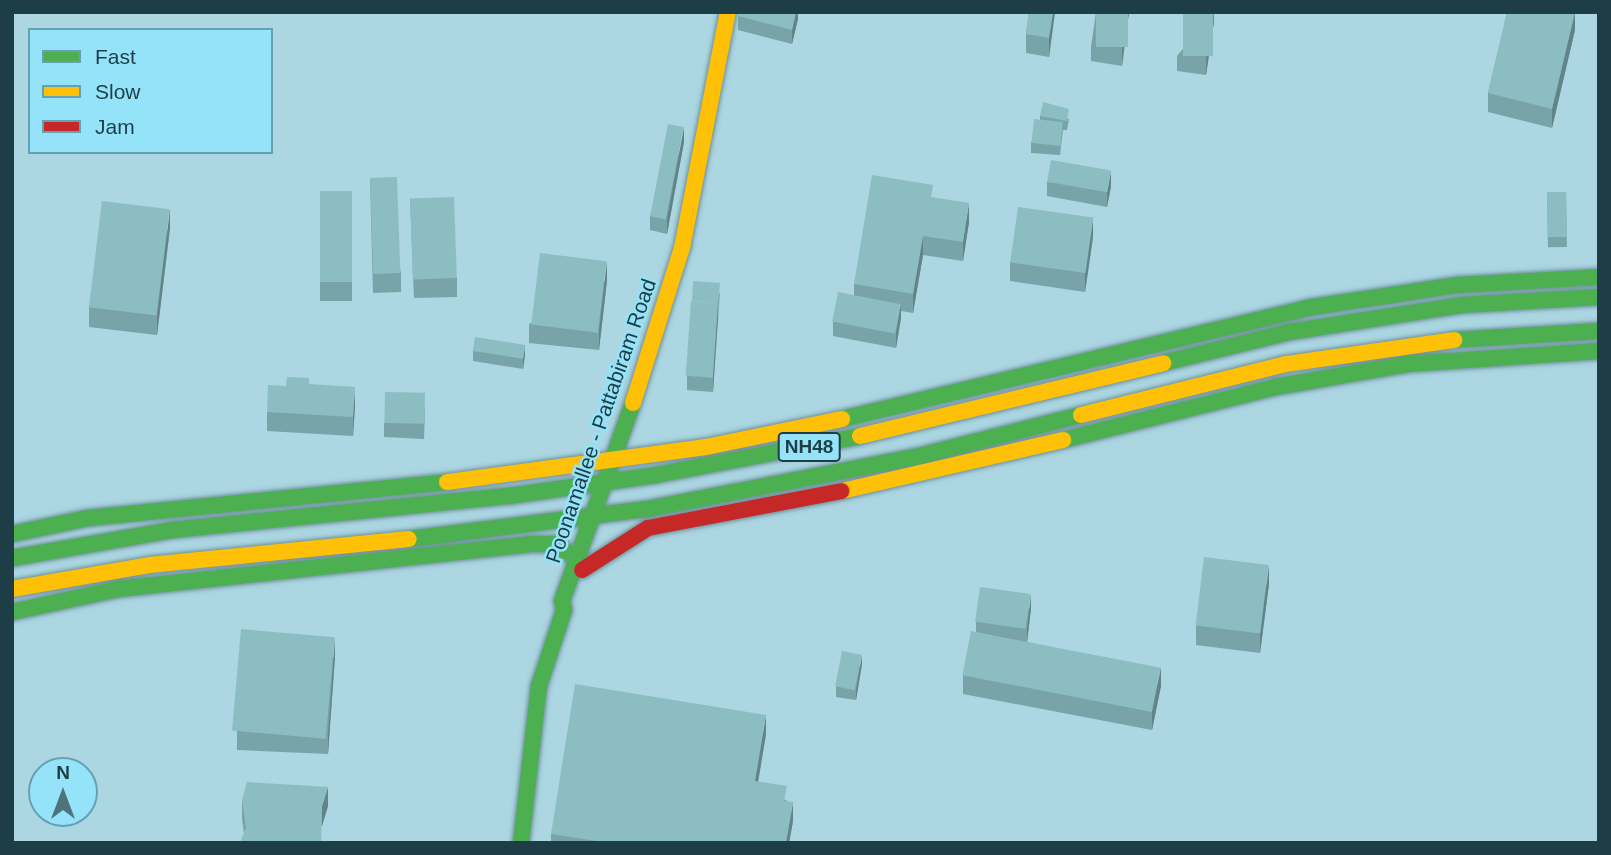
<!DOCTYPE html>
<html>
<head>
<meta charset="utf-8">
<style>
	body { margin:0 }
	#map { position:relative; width:1611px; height:855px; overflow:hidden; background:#abd6e2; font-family:Arial,sans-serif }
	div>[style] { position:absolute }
	.roads { filter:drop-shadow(0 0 2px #6d919a) drop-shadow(0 0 2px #6d919a) }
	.fast>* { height:16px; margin:-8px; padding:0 8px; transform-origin:8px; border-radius:8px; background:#4caf50 }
	.slow>* { height:16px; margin:-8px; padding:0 8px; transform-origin:8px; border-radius:8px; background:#ffc107 }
	.jam>* { height:16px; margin:-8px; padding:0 8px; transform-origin:8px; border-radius:8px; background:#c62828 }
	.wall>* { inset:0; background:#78a3a8; transform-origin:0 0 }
	.shaded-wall>* { inset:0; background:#628488 }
	.building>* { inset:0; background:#8cbdc3; transform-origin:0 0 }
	span { translate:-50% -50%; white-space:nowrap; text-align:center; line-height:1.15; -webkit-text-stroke:5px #94e3f9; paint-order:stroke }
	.shield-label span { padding:2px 5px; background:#94e3f9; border:2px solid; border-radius:5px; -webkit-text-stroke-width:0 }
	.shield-label { font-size:19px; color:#1d3e47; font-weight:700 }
	.street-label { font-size:21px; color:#1d3e47 }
	.frame { position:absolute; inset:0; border:14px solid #1d3e47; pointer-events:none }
	.legend { position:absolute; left:28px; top:28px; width:245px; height:126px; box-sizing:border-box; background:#94e3f9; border:2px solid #64a1b2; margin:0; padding:9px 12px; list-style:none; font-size:21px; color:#1d3e47 }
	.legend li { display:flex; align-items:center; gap:14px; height:35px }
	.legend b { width:35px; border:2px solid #64a1b2 }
	.north { position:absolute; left:28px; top:757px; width:70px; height:70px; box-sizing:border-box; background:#94e3f9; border:2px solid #64a1b2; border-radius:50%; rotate:0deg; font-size:19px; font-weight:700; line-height:28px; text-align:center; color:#1d3e47 }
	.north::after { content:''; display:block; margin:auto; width:24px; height:32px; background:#4f737d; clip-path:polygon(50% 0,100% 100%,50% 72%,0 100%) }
</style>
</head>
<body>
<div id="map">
	<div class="roads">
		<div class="fast">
			<div style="left:1454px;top:340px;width:145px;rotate:-3.6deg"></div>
			<div style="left:1163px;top:363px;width:130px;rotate:-13.8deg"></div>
			<div style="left:1289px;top:332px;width:174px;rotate:-8.9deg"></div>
			<div style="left:1461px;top:305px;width:138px;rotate:-3.3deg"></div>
			<div style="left:842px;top:419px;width:478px;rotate:-13.4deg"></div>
			<div style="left:1307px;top:308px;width:153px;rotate:-8.7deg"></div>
			<div style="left:1458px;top:285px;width:141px;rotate:-3.2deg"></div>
			<div style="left:1063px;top:440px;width:219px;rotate:-14deg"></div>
			<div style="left:1275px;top:387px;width:135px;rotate:-9.8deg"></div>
			<div style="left:1408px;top:364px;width:191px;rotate:-3.9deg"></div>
			<div style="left:12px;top:534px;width:78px;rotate:-11.9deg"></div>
			<div style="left:88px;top:518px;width:361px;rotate:-5.7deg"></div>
			<div style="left:409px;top:539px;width:240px;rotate:-7.2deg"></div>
			<div style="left:647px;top:509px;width:273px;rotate:-11deg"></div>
			<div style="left:915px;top:457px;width:171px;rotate:-14.2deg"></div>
			<div style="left:12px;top:558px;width:162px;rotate:-9.9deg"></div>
			<div style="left:172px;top:530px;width:339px;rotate:-5.8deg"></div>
			<div style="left:509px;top:496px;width:148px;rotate:-8.1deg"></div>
			<div style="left:656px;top:475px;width:208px;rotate:-10.8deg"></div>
			<div style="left:12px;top:612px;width:108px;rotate:-12.2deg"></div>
			<div style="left:118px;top:589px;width:414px;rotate:-6.2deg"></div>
			<div style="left:530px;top:544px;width:25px"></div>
			<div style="left:555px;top:544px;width:27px;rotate:34deg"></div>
			<div style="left:521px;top:843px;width:158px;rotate:-83.5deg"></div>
			<div style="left:539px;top:686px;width:80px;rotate:-71.8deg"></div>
			<div style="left:564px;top:610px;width:9px;rotate:-103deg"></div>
			<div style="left:562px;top:601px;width:210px;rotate:-70.3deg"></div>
		</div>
		<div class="slow">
			<div style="left:633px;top:403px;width:163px;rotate:-72.5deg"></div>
			<div style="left:682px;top:248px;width:240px;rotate:-79deg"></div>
			<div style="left:1081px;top:415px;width:211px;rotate:-14deg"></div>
			<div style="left:1286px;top:364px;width:170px;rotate:-8.1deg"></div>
			<div style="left:860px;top:436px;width:312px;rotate:-13.5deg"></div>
			<div style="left:447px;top:482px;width:261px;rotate:-7.7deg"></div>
			<div style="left:706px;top:447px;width:139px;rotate:-11.6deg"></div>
			<div style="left:842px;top:491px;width:227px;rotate:-13deg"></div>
			<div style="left:12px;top:589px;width:139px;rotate:-9.9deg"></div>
			<div style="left:149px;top:565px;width:261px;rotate:-5.7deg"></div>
		</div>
		<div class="jam">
			<div style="left:582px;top:570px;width:78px;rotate:-32.5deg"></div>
			<div style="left:648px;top:528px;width:197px;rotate:-10.8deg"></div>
		</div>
	</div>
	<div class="wall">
		<div style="clip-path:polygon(798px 12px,798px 19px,792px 44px,738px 30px,738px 16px)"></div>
		<div style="clip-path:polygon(1029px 12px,1055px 12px,1049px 57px,1026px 53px,1026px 34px)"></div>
		<div style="clip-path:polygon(1096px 12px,1129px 12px,1122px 66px,1091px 61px,1091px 47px)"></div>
		<div style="clip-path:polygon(1214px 12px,1214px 21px,1206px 75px,1177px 71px,1177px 56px)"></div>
		<div style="clip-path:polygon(1503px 12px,1575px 12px,1575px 30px,1552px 128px,1488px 112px,1488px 93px,1507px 13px)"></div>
		<div style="clip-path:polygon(1040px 116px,1069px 119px,1067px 130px,1063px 130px,1060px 155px,1031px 153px,1031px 143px,1040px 120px)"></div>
		<div style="clip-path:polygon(684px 142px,667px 234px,650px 230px,650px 216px)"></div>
		<div style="clip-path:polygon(370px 178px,401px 273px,401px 292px,373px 293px)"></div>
		<div style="clip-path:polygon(1047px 182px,1111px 186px,1107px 207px,1047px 196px)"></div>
		<div style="left:320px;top:191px;width:32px;height:110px"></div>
		<div style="left:1566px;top:192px;width:55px;height:19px;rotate:89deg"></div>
		<div style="clip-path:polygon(933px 197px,969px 222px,963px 261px,923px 255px,913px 313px,901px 311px,901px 318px,896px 348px,833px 336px,833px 322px,854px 295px,854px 284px)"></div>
		<div style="clip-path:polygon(410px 198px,457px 278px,457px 297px,414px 298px)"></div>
		<div style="clip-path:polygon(170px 228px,157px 335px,89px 327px,89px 307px)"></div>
		<div style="clip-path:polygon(1093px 237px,1085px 292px,1010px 281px,1010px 262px)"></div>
		<div style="clip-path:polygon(607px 280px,599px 350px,529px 343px,529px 324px)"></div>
		<div style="clip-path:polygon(720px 292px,713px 392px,687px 390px,687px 376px)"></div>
		<div style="clip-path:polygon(473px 351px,525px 355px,523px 369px,473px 361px)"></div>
		<div style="clip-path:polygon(309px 384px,355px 406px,353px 436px,267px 431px,267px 412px,286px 386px)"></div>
		<div style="clip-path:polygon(425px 408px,424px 439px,384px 437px,384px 423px)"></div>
		<div style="clip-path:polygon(1269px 584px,1260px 653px,1196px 645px,1196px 626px)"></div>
		<div style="clip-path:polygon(1031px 608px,1027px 642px,1161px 686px,1152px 730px,963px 694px,963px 675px,976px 632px,976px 622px)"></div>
		<div style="clip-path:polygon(335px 656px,328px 754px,237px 750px,237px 731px)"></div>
		<div style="clip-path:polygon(862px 664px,856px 700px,836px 697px,836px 687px)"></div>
		<div style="clip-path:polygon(766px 734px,758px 782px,787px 801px,793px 821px,789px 843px,551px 843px,551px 834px)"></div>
		<div style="clip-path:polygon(242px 800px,328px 806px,322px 826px,244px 833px,242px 819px)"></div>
	</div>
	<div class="shaded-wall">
		<div style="clip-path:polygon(796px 12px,798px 12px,798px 19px,792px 44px,792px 30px)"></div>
		<div style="clip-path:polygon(1053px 12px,1055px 12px,1049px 57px,1049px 38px)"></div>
		<div style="clip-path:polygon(1128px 12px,1129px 12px,1122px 66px,1122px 51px)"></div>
		<div style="clip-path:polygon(1213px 12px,1214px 21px,1206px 75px,1206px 60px)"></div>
		<div style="clip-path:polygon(1575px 12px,1575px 30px,1552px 128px,1552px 109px)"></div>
		<div style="clip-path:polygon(684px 127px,684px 142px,667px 234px,667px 219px)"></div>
		<div style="clip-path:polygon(1111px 171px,1111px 186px,1107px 207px,1107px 193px)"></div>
		<div style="clip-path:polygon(969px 203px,969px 222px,963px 261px,963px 242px)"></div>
		<div style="clip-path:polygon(170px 209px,170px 228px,157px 335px,157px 316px)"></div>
		<div style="clip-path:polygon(1093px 218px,1093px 237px,1085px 292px,1085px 273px)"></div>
		<div style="clip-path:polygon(923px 236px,923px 255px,913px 313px,913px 294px)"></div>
		<div style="clip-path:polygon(607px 261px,607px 280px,599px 350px,599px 331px)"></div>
		<div style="clip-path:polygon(718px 303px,718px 317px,713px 392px,713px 377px)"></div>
		<div style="clip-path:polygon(901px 304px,901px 318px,896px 348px,896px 333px)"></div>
		<div style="clip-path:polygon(525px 345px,525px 355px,523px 369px,523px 359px)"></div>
		<div style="clip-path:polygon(355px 387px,355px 406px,353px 436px,353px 417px)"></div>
		<div style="clip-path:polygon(1269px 565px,1269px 584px,1260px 653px,1260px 634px)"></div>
		<div style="clip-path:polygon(1031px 594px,1031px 608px,1027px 643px,1027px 628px)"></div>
		<div style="clip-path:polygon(335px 637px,335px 656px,328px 754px,328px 735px)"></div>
		<div style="clip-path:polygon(862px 655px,862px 664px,856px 700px,856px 690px)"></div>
		<div style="clip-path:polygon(1161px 667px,1161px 686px,1152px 730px,1152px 711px)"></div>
		<div style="clip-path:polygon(766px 715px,766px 734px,755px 800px,755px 781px)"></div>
		<div style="clip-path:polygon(328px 787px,328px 806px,322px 826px,322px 806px)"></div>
		<div style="clip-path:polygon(793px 802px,793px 821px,789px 843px,786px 843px)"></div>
	</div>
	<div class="building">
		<div style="clip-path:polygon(739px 12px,796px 12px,792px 30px,738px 16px)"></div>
		<div style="clip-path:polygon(1029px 12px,1053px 12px,1049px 38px,1026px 34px)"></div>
		<div style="left:1096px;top:12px;width:32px;height:35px"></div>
		<div style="left:1183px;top:12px;width:30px;height:44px"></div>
		<div style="clip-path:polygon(1507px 12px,1575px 12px,1552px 109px,1488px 93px)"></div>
		<div style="clip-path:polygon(1043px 102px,1069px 109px,1067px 121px,1040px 116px)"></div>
		<div style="left:1034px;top:119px;width:29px;height:24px;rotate:6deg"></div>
		<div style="left:668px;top:124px;width:16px;height:94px;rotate:11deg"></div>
		<div style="left:1051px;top:160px;width:61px;height:22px;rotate:10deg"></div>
		<div style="clip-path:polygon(872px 175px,933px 185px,931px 197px,969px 203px,963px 242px,923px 236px,913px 294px,854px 284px)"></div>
		<div style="left:397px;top:177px;width:96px;height:27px;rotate:88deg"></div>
		<div style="left:320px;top:191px;width:32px;height:91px"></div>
		<div style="left:1566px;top:192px;width:45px;height:19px;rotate:89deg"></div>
		<div style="left:454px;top:197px;width:81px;height:44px;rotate:88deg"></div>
		<div style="left:102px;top:201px;width:68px;height:107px;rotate:7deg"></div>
		<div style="left:1018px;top:207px;width:76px;height:56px;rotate:8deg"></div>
		<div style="left:540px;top:253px;width:67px;height:72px;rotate:7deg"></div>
		<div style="clip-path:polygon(693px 281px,720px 283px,718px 305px,718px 303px,692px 301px)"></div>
		<div style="left:838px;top:292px;width:64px;height:30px;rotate:11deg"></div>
		<div style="left:691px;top:301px;width:27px;height:75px;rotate:4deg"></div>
		<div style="left:475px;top:337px;width:51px;height:14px;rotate:9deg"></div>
		<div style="clip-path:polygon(287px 377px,309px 378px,309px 384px,355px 387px,353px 417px,267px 412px,268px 385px,286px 386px)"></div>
		<div style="left:385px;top:392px;width:40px;height:31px;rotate:1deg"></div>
		<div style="left:1204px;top:557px;width:65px;height:69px;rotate:7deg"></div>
		<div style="left:980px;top:587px;width:51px;height:35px;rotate:8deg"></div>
		<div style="left:241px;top:629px;width:94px;height:102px;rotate:5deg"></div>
		<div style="left:971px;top:631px;width:193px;height:45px;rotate:11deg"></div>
		<div style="left:842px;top:651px;width:20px;height:36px;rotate:11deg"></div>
		<div style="clip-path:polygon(575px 684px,766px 715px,755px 781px,787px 786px,784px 801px,793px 802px,786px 843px,609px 843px,551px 834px)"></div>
		<div style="clip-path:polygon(247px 782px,328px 787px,322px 806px,321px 843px,240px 843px,246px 828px,242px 800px)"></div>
	</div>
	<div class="shield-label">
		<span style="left:809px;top:447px">NH48</span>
	</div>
	<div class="street-label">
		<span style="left:601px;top:421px;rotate:-71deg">Poonamallee - Pattabiram Road</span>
	</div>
	<div class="frame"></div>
	<ul class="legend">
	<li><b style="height:9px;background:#4caf50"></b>Fast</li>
	<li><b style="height:9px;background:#ffc107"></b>Slow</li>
	<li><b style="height:9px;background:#c62828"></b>Jam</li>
	</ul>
	<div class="north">N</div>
</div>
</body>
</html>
